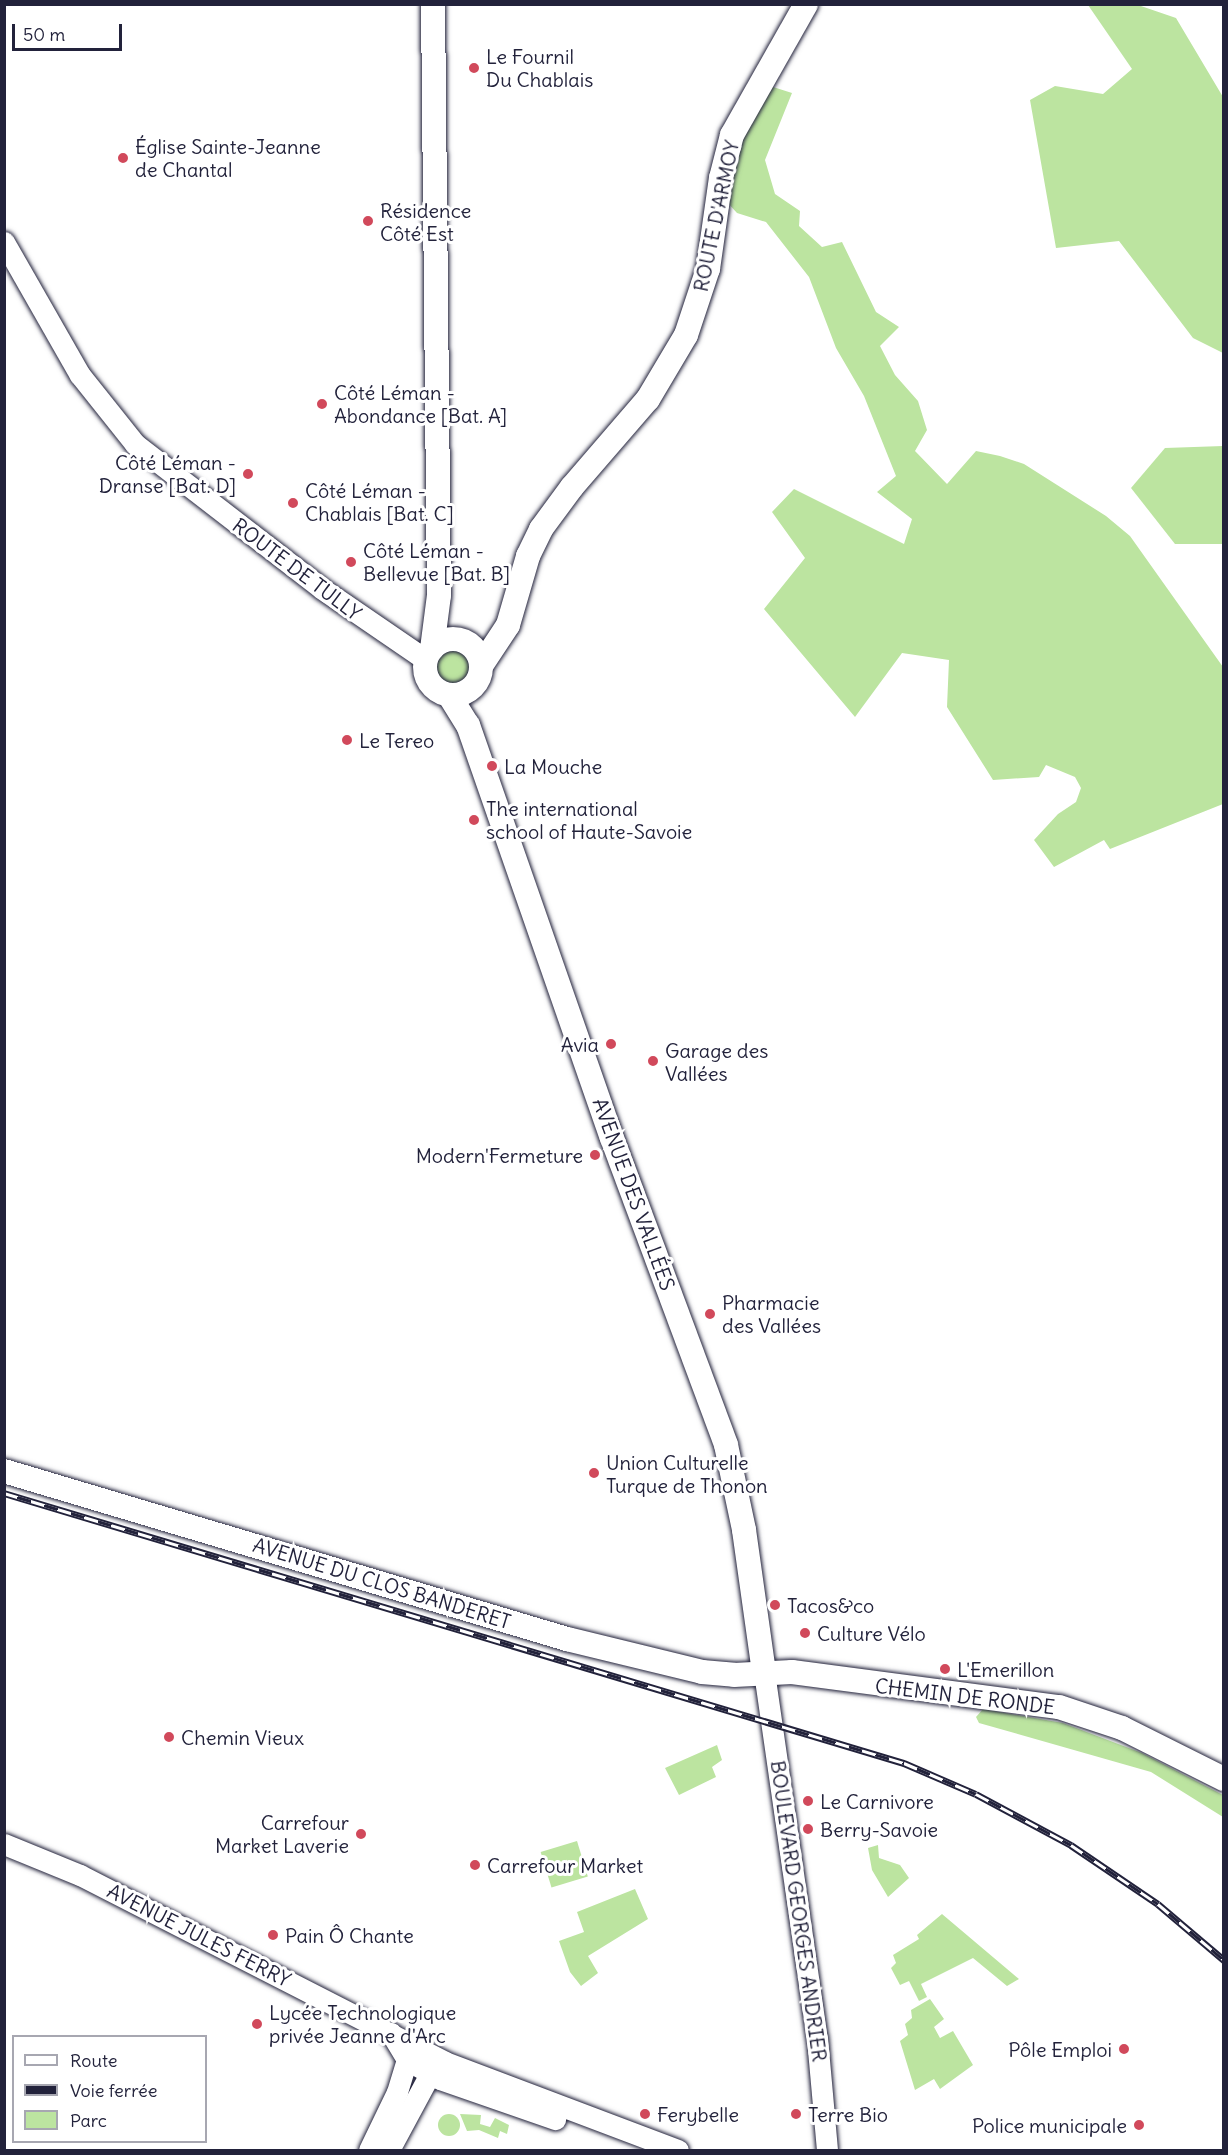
<!DOCTYPE html>
<html>
<head>
<meta charset="utf-8">
<style>
	body { margin:0 }
	#map { position:relative; width:1228px; height:2155px; overflow:hidden; background:#fff; font-family:Delius,sans-serif }
	div>[style] { position:absolute }
	.green>* { inset:0; background:#bce4a0; transform-origin:0 0 }
	.round { border-radius:50% }
	.roads { filter:drop-shadow(0 0 2px #22223b) drop-shadow(0 0 2px #22223b) }
	.tertiary>* { height:21px; margin:-10.5px; padding:0 10.5px; transform-origin:10.5px; border-radius:10.5px; background:#fff }
	.secondary>* { height:24px; margin:-12px; padding:0 12px; transform-origin:12px; border-radius:12px; background:#fff }
	.secondary>.ring { margin:-12px; padding:0; box-sizing:content-box; background:none; border:24px solid #fff; border-radius:50% }
	.rail>* { height:7px; margin-top:-3.5px; transform-origin:0; background:repeating-linear-gradient(90deg,#fff 0 14px,#22223b 0 28px); box-sizing:border-box; border-block:2px solid #22223b }
	.dots>* { width:16px; height:16px; translate:-50% -50%; box-sizing:border-box; border:3px solid #fff; border-radius:50% }
	span { translate:-50% -50%; white-space:nowrap; text-align:center; line-height:1.15; -webkit-text-stroke:6px #fff; paint-order:stroke }
	.poi-label { font-size:20px; color:#22223b }
	.left { translate:0 -50%; text-align:left }
	.right { translate:-100% -50%; text-align:right }
	.street-label { font-size:20px; color:#22223b }
	.frame { position:absolute; inset:0; border:6px solid #22223b; pointer-events:none }
	.legend { position:absolute; left:12px; top:2035px; width:195px; height:108px; box-sizing:border-box; background:#fff; border:2px solid #a7a7b1; margin:0; padding:8px 10px; list-style:none; font-size:18px; color:#22223b }
	.legend li { display:flex; align-items:center; gap:12px; height:30px }
	.legend b { width:30px; border:2px solid #a7a7b1 }
	.scale { position:absolute; left:12px; top:24px; width:110px; height:27px; box-sizing:border-box; border:3px solid #22223b; border-top:0; padding-left:8px; font-size:18px; line-height:21px; white-space:nowrap; color:#22223b; -webkit-text-stroke:4px #fff; paint-order:stroke }
</style>
</head>
<body>
<div id="map">
	<div class="green">
		<div style="clip-path:polygon(1088px 5px,1138px 5px,1176px 18px,1223px 97px,1223px 353px,1193px 338px,1119px 241px,1056px 248px,1030px 100px,1055px 86px,1103px 94px,1132px 69px)"></div>
		<div style="clip-path:polygon(770px 86px,792px 93px,765px 160px,775px 194px,800px 211px,799px 226px,822px 247px,842px 242px,876px 312px,899px 327px,880px 346px,895px 375px,918px 401px,927px 430px,915px 451px,947px 484px,976px 451px,1000px 456px,1024px 464px,1106px 516px,1130px 536px,1223px 667px,1223px 804px,1110px 849px,1104px 840px,1054px 867px,1034px 840px,1058px 814px,1076px 802px,1081px 788px,1075px 777px,1046px 765px,1039px 777px,993px 780px,947px 707px,949px 660px,902px 653px,855px 717px,764px 609px,805px 558px,772px 512px,794px 489px,904px 544px,912px 519px,877px 492px,896px 476px,864px 396px,836px 348px,809px 277px,766px 222px,737px 213px,726px 201px,737px 150px)"></div>
		<div style="clip-path:polygon(1223px 446px,1223px 544px,1175px 544px,1131px 488px,1165px 448px)"></div>
		<div class="round" style="left:437px;top:651px;width:32px;height:32px"></div>
		<div style="clip-path:polygon(983px 1709px,1063px 1723px,1142px 1753px,1223px 1795px,1223px 1817px,1151px 1772px,979px 1723px,976px 1717px)"></div>
		<div style="clip-path:polygon(717px 1745px,722px 1760px,712px 1767px,716px 1777px,679px 1795px,665px 1768px)"></div>
		<div style="left:577px;top:1841px;width:37px;height:38px;rotate:73deg"></div>
		<div style="clip-path:polygon(878px 1845px,879px 1858px,900px 1865px,909px 1878px,888px 1897px,872px 1870px,868px 1848px)"></div>
		<div style="clip-path:polygon(635px 1889px,648px 1919px,588px 1956px,598px 1973px,581px 1986px,570px 1972px,559px 1941px,584px 1932px,577px 1912px)"></div>
		<div style="clip-path:polygon(942px 1914px,1019px 1979px,1007px 1986px,973px 1958px,921px 1984px,927px 1997px,919px 2001px,909px 1981px,900px 1985px,891px 1968px,896px 1963px,893px 1955px,919px 1939px,917px 1935px)"></div>
		<div style="clip-path:polygon(930px 1999px,944px 2019px,934px 2027px,940px 2038px,953px 2031px,973px 2065px,940px 2089px,934px 2079px,915px 2090px,900px 2041px,908px 2035px,905px 2024px,912px 2018px,911px 2010px)"></div>
		<div class="round" style="left:438px;top:2114px;width:22px;height:22px"></div>
		<div style="clip-path:polygon(460px 2114px,481px 2115px,480px 2124px,490px 2127px,495px 2118px,509px 2125px,507px 2134px,500px 2131px,498px 2138px,479px 2130px,467px 2131px)"></div>
	</div>
	<div class="roads">
		<div class="tertiary">
			<div style="left:4px;top:242px;width:153px;rotate:60.3deg"></div>
			<div style="left:80px;top:375px;width:88px;rotate:51.4deg"></div>
			<div style="left:135px;top:444px;width:235px;rotate:37.7deg"></div>
			<div style="left:321px;top:588px;width:127px;rotate:34.4deg"></div>
			<div style="left:764px;top:1672px;width:370px;rotate:81.8deg"></div>
			<div style="left:817px;top:2038px;width:112px;rotate:84.9deg"></div>
			<div style="left:4px;top:1844px;width:82px;rotate:22.2deg"></div>
			<div style="left:80px;top:1875px;width:410px;rotate:27.1deg"></div>
			<div style="left:445px;top:2062px;width:249px;rotate:20.7deg"></div>
			<div style="left:391px;top:2033px;width:31px;rotate:59deg"></div>
			<div style="left:407px;top:2060px;width:38px;rotate:30deg"></div>
			<div style="left:440px;top:2079px;width:122px;rotate:19.2deg"></div>
			<div style="left:369px;top:2150px;width:64px;rotate:-64.2deg"></div>
			<div style="left:397px;top:2092px;width:34px;rotate:-73deg"></div>
			<div style="left:389px;top:2150px;width:86px;rotate:-61.7deg"></div>
		</div>
		<div class="secondary">
			<div class="ring" style="left:425px;top:639px;width:32px;height:32px"></div>
			<div style="left:432px;top:649px;width:54px;rotate:-82.6deg"></div>
			<div style="left:439px;top:595px;width:591px;rotate:-90.58deg"></div>
			<div style="left:481px;top:666px;width:49px;rotate:-56.6deg"></div>
			<div style="left:508px;top:625px;width:72px;rotate:-73.8deg"></div>
			<div style="left:528px;top:556px;width:30px;rotate:-64deg"></div>
			<div style="left:541px;top:529px;width:52px;rotate:-53.6deg"></div>
			<div style="left:572px;top:487px;width:116px;rotate:-49.2deg"></div>
			<div style="left:648px;top:399px;width:74px;rotate:-59.3deg"></div>
			<div style="left:686px;top:335px;width:70px;rotate:-71.6deg"></div>
			<div style="left:708px;top:269px;width:92px;rotate:-81.9deg"></div>
			<div style="left:721px;top:178px;width:44px;rotate:-75.7deg"></div>
			<div style="left:732px;top:135px;width:150px;rotate:-60.5deg"></div>
			<div style="left:449px;top:695px;width:36px;rotate:58deg"></div>
			<div style="left:468px;top:725px;width:437px;rotate:70.8deg"></div>
			<div style="left:612px;top:1138px;width:327px;rotate:69.6deg"></div>
			<div style="left:726px;top:1445px;width:87px;rotate:78deg"></div>
			<div style="left:744px;top:1530px;width:143px;rotate:82deg"></div>
			<div style="left:4px;top:1471px;width:588px;rotate:16.62deg"></div>
			<div style="left:567px;top:1639px;width:139px;rotate:13.7deg"></div>
			<div style="left:702px;top:1672px;width:32px;rotate:5deg"></div>
			<div style="left:734px;top:1675px;width:58px;rotate:-3deg"></div>
			<div style="left:792px;top:1672px;width:269px;rotate:7.5deg"></div>
			<div style="left:1059px;top:1707px;width:66px;rotate:18.4deg"></div>
			<div style="left:1122px;top:1728px;width:114px;rotate:26.6deg"></div>
		</div>
	</div>
	<div class="rail">
		<div style="left:4px;top:1493px;width:940px;rotate:16.7deg"></div>
		<div style="left:904px;top:1763px;width:78px;rotate:23.3deg"></div>
		<div style="left:976px;top:1794px;width:108px;rotate:28.2deg"></div>
		<div style="left:1071px;top:1845px;width:105px;rotate:34.1deg"></div>
		<div style="left:1158px;top:1904px;width:87px;rotate:40.3deg"></div>
	</div>
	<div class="dots">
		<div style="left:474px;top:68px;background:#d1495b"></div>
		<div style="left:123px;top:158px;background:#d1495b"></div>
		<div style="left:368px;top:221px;background:#d1495b"></div>
		<div style="left:322px;top:404px;background:#d1495b"></div>
		<div style="left:248px;top:474px;background:#d1495b"></div>
		<div style="left:293px;top:503px;background:#d1495b"></div>
		<div style="left:351px;top:562px;background:#d1495b"></div>
		<div style="left:347px;top:740px;background:#d1495b"></div>
		<div style="left:492px;top:766px;background:#d1495b"></div>
		<div style="left:474px;top:820px;background:#d1495b"></div>
		<div style="left:611px;top:1044px;background:#d1495b"></div>
		<div style="left:653px;top:1061px;background:#d1495b"></div>
		<div style="left:595px;top:1155px;background:#d1495b"></div>
		<div style="left:710px;top:1314px;background:#d1495b"></div>
		<div style="left:594px;top:1473px;background:#d1495b"></div>
		<div style="left:775px;top:1605px;background:#d1495b"></div>
		<div style="left:805px;top:1633px;background:#d1495b"></div>
		<div style="left:945px;top:1669px;background:#d1495b"></div>
		<div style="left:169px;top:1737px;background:#d1495b"></div>
		<div style="left:808px;top:1801px;background:#d1495b"></div>
		<div style="left:808px;top:1829px;background:#d1495b"></div>
		<div style="left:361px;top:1834px;background:#d1495b"></div>
		<div style="left:475px;top:1865px;background:#d1495b"></div>
		<div style="left:273px;top:1935px;background:#d1495b"></div>
		<div style="left:257px;top:2024px;background:#d1495b"></div>
		<div style="left:1124px;top:2049px;background:#d1495b"></div>
		<div style="left:645px;top:2114px;background:#d1495b"></div>
		<div style="left:796px;top:2114px;background:#d1495b"></div>
		<div style="left:1139px;top:2125px;background:#d1495b"></div>
	</div>
	<div class="poi-label">
		<span class="left" style="left:486px;top:68px">Le Fournil<br>Du Chablais</span>
		<span class="left" style="left:135px;top:158px">Église Sainte-Jeanne<br>de Chantal</span>
		<span class="left" style="left:380px;top:222px">Résidence<br>Côté Est</span>
		<span class="left" style="left:334px;top:404px">Côté Léman -<br>Abondance [Bat. A]</span>
		<span class="right" style="left:236px;top:474px">Côté Léman -<br>Dranse [Bat. D]</span>
		<span class="left" style="left:305px;top:502px">Côté Léman -<br>Chablais [Bat. C]</span>
		<span class="left" style="left:363px;top:562px">Côté Léman -<br>Bellevue [Bat. B]</span>
		<span class="left" style="left:359px;top:740px">Le Tereo</span>
		<span class="left" style="left:504px;top:766px">La Mouche</span>
		<span class="left" style="left:486px;top:820px">The international<br>school of Haute-Savoie</span>
		<span class="right" style="left:599px;top:1044px">Avia</span>
		<span class="left" style="left:665px;top:1062px">Garage des<br>Vallées</span>
		<span class="right" style="left:583px;top:1155px">Modern'Fermeture</span>
		<span class="left" style="left:722px;top:1314px">Pharmacie<br>des Vallées</span>
		<span class="left" style="left:606px;top:1474px">Union Culturelle<br>Turque de Thonon</span>
		<span class="left" style="left:787px;top:1605px">Tacos&amp;co</span>
		<span class="left" style="left:817px;top:1633px">Culture Vélo</span>
		<span class="left" style="left:957px;top:1669px">L'Emerillon</span>
		<span class="left" style="left:181px;top:1737px">Chemin Vieux</span>
		<span class="left" style="left:820px;top:1801px">Le Carnivore</span>
		<span class="right" style="left:349px;top:1834px">Carrefour<br>Market Laverie</span>
		<span class="left" style="left:820px;top:1829px">Berry-Savoie</span>
		<span class="left" style="left:487px;top:1865px">Carrefour Market</span>
		<span class="left" style="left:285px;top:1935px">Pain Ô Chante</span>
		<span class="left" style="left:269px;top:2024px">Lycée Technologique<br>privée Jeanne d'Arc</span>
		<span class="right" style="left:1112px;top:2049px">Pôle Emploi</span>
		<span class="left" style="left:657px;top:2114px">Ferybelle</span>
		<span class="left" style="left:808px;top:2114px">Terre Bio</span>
		<span class="right" style="left:1127px;top:2125px">Police municipale</span>
	</div>
	<div class="street-label">
		<span style="left:716px;top:216px;rotate:-78deg">ROUTE D'ARMOY</span>
		<span style="left:297px;top:569px;rotate:37deg">ROUTE DE TULLY</span>
		<span style="left:634px;top:1194px;rotate:70deg">AVENUE DES VALLÉES</span>
		<span style="left:382px;top:1583px;rotate:17deg">AVENUE DU CLOS BANDERET</span>
		<span style="left:965px;top:1696px;rotate:7deg">CHEMIN DE RONDE</span>
		<span style="left:799px;top:1911px;rotate:82deg">BOULEVARD GEORGES ANDRIER</span>
		<span style="left:199px;top:1935px;rotate:27deg">AVENUE JULES FERRY</span>
	</div>
	<div class="frame"></div>
	<ul class="legend">
	<li><b style="height:8px;background:#fff"></b>Route</li>
	<li><b style="height:8px;background:#22223b"></b>Voie ferrée</li>
	<li><b style="height:16px;background:#bce4a0"></b>Parc</li>
	</ul>
	<div class="scale">50 m</div>
</div>
</body>
</html>
